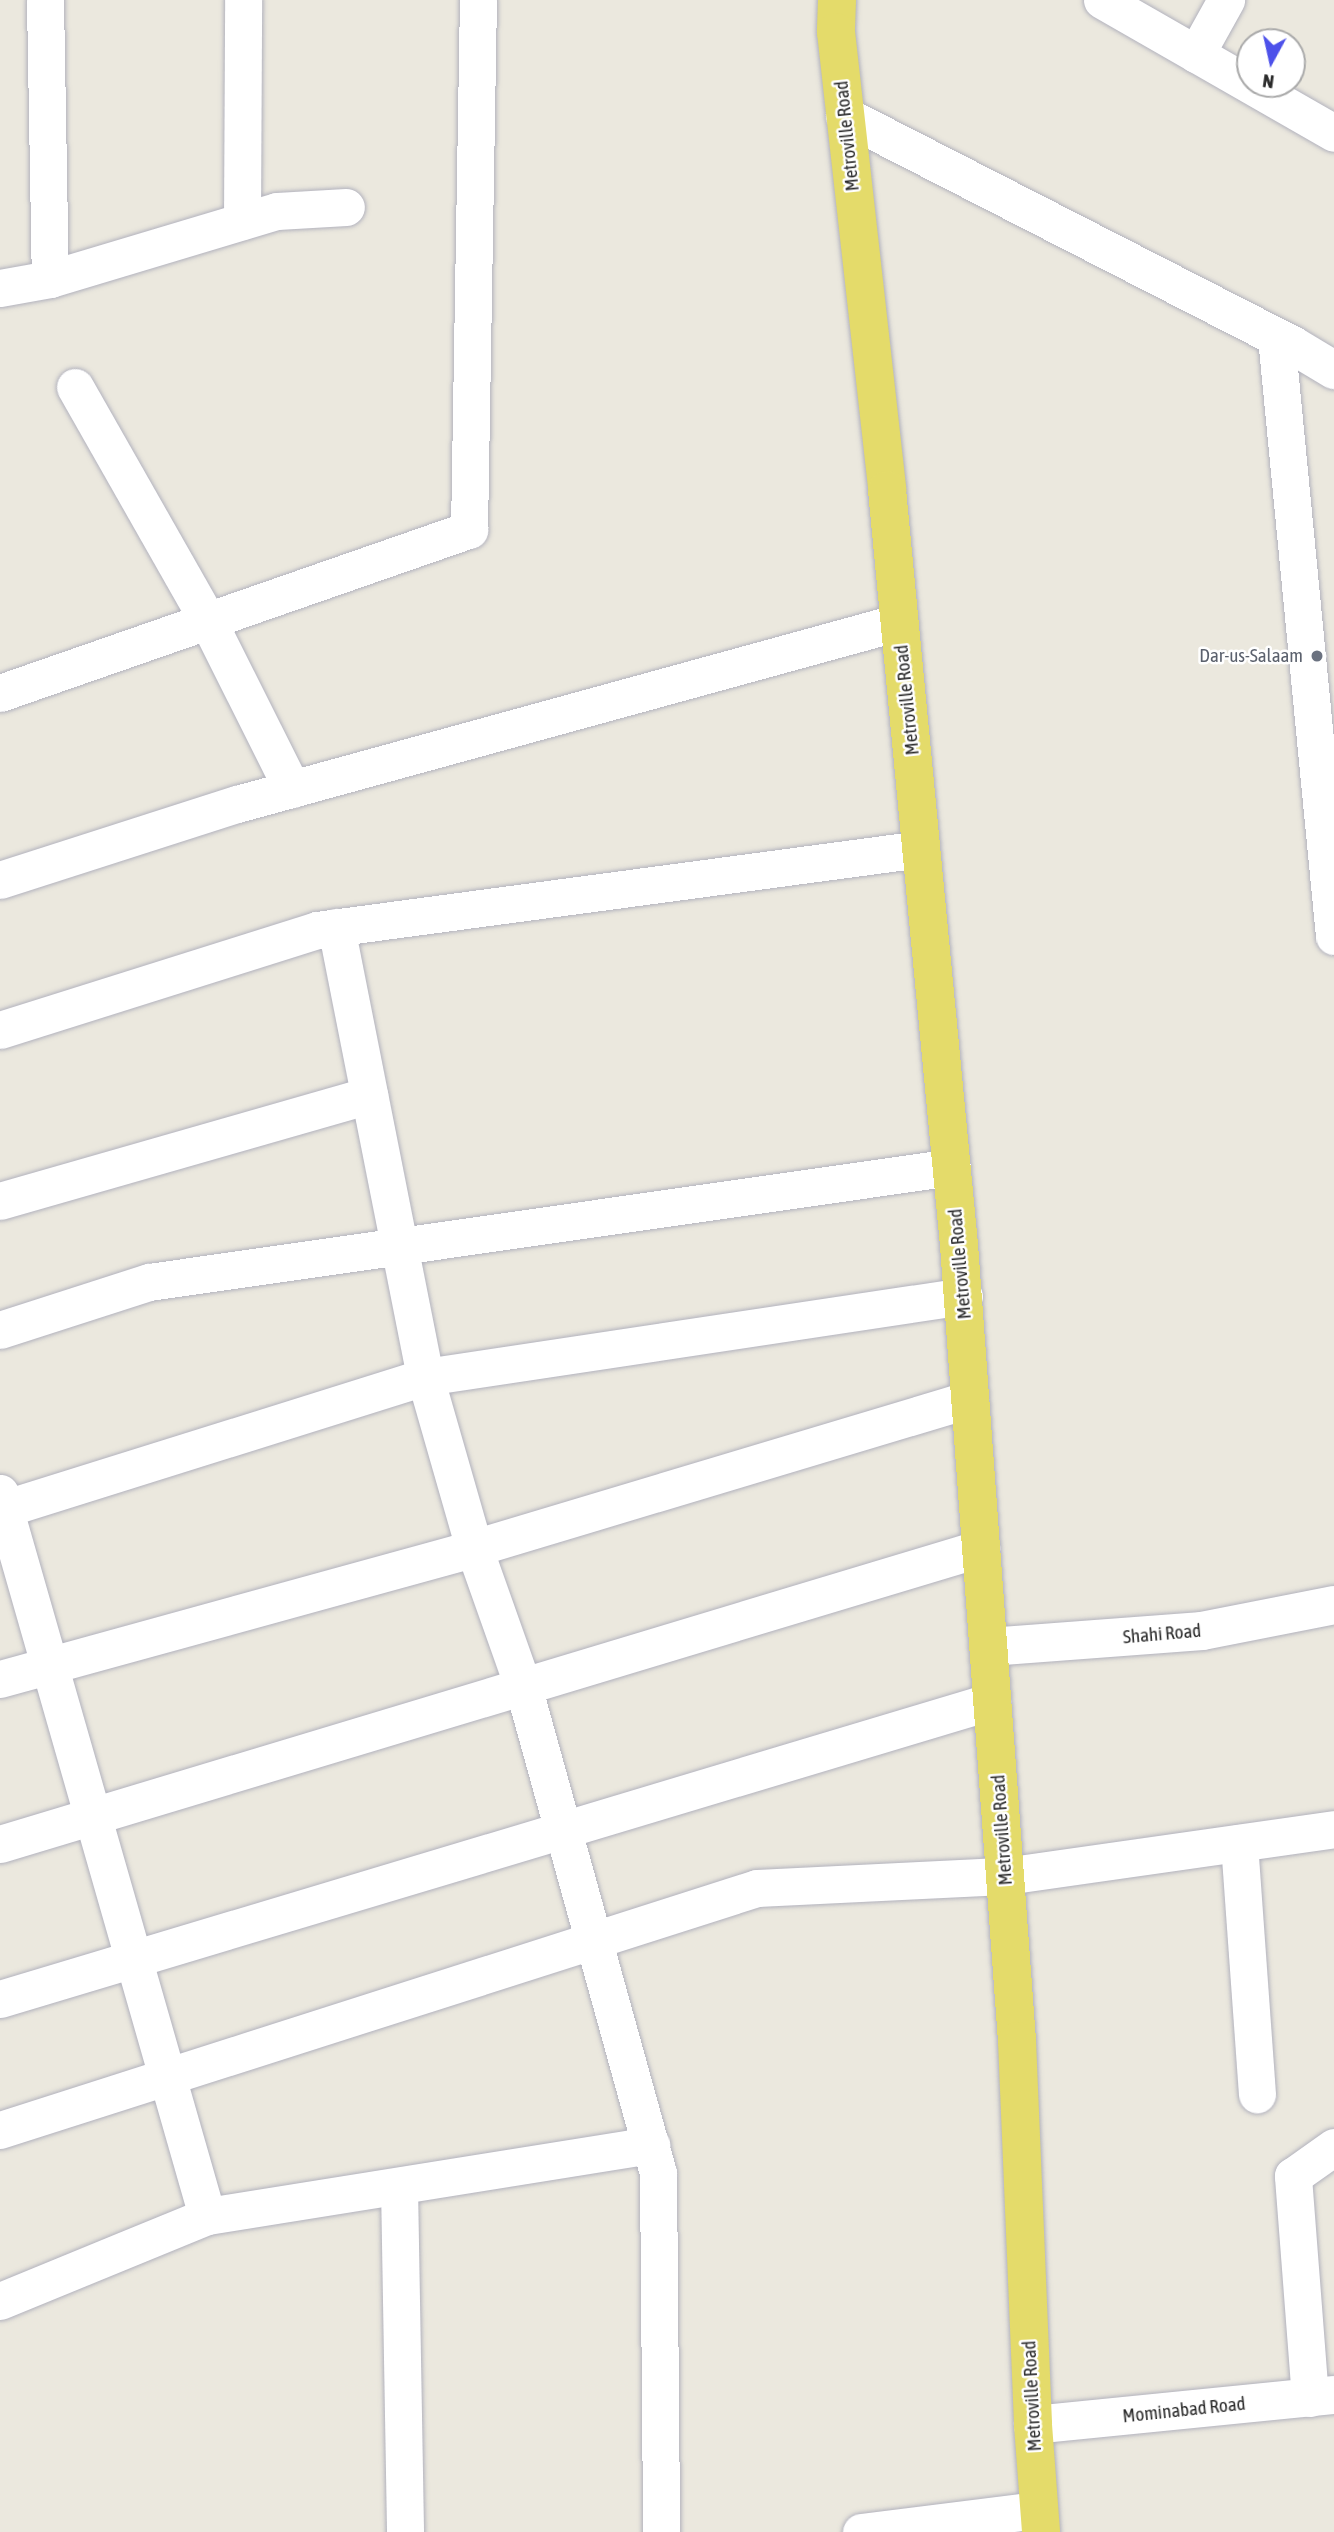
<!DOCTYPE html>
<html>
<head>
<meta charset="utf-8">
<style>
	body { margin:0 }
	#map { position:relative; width:1334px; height:2532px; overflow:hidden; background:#ebe8de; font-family:"Asap Condensed",sans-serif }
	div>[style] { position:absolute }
	.roads { filter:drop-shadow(0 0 2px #b2b2bd) drop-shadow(0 0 2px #b2b2bd) }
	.minor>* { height:37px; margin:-18.5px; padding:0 18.5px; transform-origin:18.5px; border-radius:18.5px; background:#fff }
	.tertiary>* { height:38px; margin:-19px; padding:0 19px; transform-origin:19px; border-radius:19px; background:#fff }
	.secondary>* { height:38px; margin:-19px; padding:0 19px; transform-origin:19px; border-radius:19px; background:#fff }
	.primary>* { height:38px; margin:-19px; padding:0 19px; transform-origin:19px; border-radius:19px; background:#e4db6a }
	.dots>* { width:19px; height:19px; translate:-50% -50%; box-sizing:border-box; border:4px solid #fff; border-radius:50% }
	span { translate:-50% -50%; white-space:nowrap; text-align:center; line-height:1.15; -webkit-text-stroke:5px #fff; paint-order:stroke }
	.street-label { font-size:19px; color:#2b2b2b }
	.worship-label { font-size:19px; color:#5b616d }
	.right { translate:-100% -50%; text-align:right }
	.north { position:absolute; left:1236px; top:28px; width:70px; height:70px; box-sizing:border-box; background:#fff; border:2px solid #aaa; border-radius:50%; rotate:188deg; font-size:19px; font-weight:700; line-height:28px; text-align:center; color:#2b2b2b }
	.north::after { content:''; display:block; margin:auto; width:24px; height:32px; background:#4d51ea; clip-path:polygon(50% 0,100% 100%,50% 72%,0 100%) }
</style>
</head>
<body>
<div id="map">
	<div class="roads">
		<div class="minor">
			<div style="left:45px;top:0;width:279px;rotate:89deg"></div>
			<div style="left:1102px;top:0;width:267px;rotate:29.8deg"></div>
			<div style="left:1196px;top:54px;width:62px;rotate:-60.9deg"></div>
			<div style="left:242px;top:221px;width:221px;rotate:-89.7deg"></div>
			<div style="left:0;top:288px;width:51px;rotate:-10.2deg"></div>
			<div style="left:50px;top:279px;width:237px;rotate:-16.7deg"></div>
			<div style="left:277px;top:211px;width:69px;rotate:-3.3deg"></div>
			<div style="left:1276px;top:337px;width:602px;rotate:84.47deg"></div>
			<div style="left:75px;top:387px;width:269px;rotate:60.4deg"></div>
			<div style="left:208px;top:621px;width:188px;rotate:63.4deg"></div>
			<div style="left:0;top:693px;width:497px;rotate:-19.2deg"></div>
			<div style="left:469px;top:530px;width:530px;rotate:-89.03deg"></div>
			<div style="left:0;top:880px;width:249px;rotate:-17.8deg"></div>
			<div style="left:237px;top:804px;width:687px;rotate:-15.37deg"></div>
			<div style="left:336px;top:927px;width:459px;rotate:78.8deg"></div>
			<div style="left:425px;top:1377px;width:178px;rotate:74deg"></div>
			<div style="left:474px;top:1548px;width:146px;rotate:70.5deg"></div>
			<div style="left:523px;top:1686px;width:505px;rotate:74.51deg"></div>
			<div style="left:658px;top:2173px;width:359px;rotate:89.5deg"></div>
			<div style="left:0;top:1030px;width:332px;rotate:-17.5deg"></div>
			<div style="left:317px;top:930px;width:609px;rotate:-7.64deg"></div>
			<div style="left:0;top:1201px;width:384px;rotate:-16deg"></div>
			<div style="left:0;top:1330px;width:157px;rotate:-17.9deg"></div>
			<div style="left:149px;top:1282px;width:811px;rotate:-8.15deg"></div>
			<div style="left:0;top:1493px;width:752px;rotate:74.02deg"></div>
			<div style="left:0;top:1510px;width:445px;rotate:-17.4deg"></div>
			<div style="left:425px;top:1377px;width:545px;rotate:-8.55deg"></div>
			<div style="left:0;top:1679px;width:492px;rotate:-15.4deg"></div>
			<div style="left:474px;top:1548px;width:518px;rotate:-16.72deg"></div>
			<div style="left:1239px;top:1843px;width:252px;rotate:85.9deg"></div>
			<div style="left:0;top:1844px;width:1025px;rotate:-16.79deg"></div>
			<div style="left:0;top:1999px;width:1036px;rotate:-16.72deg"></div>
			<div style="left:0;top:2130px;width:795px;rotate:-17.73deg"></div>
			<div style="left:757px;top:1888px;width:248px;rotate:-2.8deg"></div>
			<div style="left:1005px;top:1876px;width:332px;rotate:-8.1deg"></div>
			<div style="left:399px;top:2186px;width:346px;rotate:89deg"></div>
			<div style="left:0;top:2301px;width:224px;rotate:-22.3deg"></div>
			<div style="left:207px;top:2216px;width:450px;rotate:-9.1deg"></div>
			<div style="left:1310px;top:2398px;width:223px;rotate:-94.4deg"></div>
			<div style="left:1293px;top:2176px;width:50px;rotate:-35.3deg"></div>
			<div style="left:861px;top:2532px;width:178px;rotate:-7.1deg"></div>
		</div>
		<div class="tertiary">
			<div style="left:845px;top:116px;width:504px;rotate:27.12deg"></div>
			<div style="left:1294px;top:346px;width:47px;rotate:31deg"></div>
			<div style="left:989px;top:1647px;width:214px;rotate:-4.3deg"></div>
			<div style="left:1202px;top:1631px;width:135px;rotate:-11.1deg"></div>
		</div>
		<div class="secondary">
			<div style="left:1033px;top:2425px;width:302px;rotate:-5.7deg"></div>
		</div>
		<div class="primary">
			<div style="left:837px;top:0;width:32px;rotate:92deg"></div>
			<div style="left:836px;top:32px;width:461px;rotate:83.6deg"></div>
			<div style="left:887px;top:490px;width:758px;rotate:84.55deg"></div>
			<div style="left:959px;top:1245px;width:798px;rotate:85.83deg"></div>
			<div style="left:1017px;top:2041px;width:384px;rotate:87.6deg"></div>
			<div style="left:1033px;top:2425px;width:107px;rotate:85.7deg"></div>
		</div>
	</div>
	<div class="dots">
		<div style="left:1317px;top:656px;background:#6b7280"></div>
	</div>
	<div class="street-label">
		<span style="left:847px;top:136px;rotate:-96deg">Metroville Road</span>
		<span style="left:907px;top:700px;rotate:-96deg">Metroville Road</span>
		<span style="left:960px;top:1264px;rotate:-95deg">Metroville Road</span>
		<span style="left:1162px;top:1634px;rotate:-5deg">Shahi Road</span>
		<span style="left:1002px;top:1830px;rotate:-94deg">Metroville Road</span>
		<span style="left:1032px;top:2396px;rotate:-93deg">Metroville Road</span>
		<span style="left:1184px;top:2410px;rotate:-6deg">Mominabad Road</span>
	</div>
	<div class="worship-label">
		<span class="right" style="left:1303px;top:656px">Dar-us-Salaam</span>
	</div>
	<div class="north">N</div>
</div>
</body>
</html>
